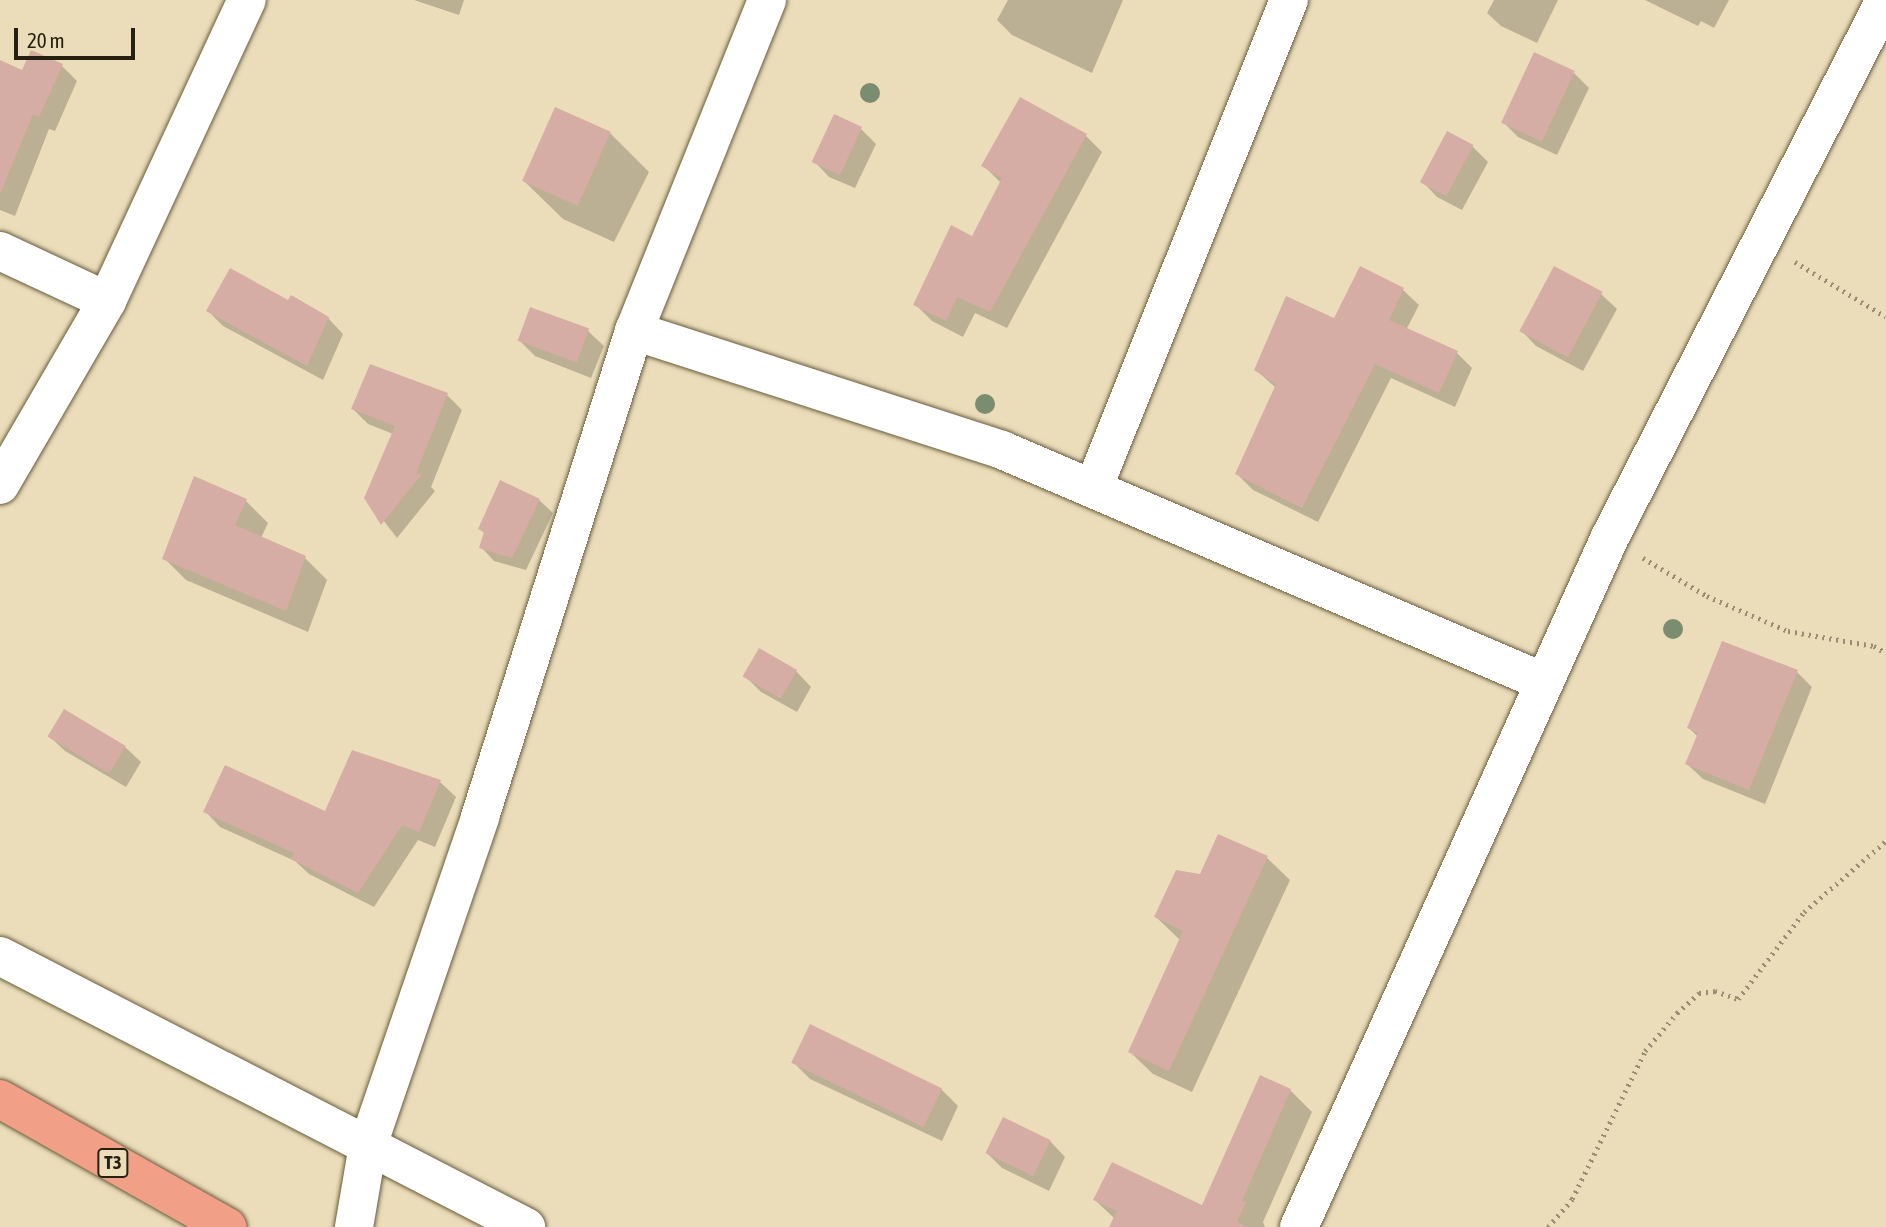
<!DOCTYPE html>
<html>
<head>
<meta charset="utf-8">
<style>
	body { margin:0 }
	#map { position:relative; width:1886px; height:1227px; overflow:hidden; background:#ebddba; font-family:"Asap Condensed",sans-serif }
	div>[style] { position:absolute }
	.shadow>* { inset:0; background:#0003 }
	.building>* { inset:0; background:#d6ada4; transform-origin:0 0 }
	.path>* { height:4.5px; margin-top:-2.25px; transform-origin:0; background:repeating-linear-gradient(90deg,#988e74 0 2px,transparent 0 7px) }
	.roads { filter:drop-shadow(0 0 2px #685c3c) drop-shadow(0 0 2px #685c3c) }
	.street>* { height:38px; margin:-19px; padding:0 19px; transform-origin:19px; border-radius:19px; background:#fff }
	.highway>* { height:38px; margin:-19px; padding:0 19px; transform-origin:19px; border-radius:19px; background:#f19f86 }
	.trees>* { width:20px; height:20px; margin:-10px; border-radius:50%; background:#7b8d70 }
	span { translate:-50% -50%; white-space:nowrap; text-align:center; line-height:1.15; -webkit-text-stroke:5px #ebddba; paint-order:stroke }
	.shield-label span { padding:2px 5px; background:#ebddba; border:2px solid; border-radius:5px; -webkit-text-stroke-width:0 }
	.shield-label { font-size:19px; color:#252012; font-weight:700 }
	.scale { position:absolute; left:14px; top:28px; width:121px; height:32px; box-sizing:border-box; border:4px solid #252012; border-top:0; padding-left:9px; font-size:21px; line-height:24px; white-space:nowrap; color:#252012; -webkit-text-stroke:5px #ebddba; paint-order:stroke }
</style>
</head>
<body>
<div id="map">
	<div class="shadow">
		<div style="clip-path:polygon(414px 0,464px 0,459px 15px)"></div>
		<div style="clip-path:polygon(1008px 0,1123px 0,1092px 73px,1012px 35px,997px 20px)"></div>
		<div style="clip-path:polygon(1494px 0,1558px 0,1537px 43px,1501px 26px,1487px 13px)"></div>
		<div style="clip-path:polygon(1645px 0,1729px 0,1714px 28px,1701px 21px,1698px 26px)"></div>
		<div style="clip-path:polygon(0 62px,23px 72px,62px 66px,77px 81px,55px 131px,49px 129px,15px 216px,0 210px)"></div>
		<div style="clip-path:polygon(1574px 73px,1589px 88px,1557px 155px,1518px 137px,1502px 121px)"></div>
		<div style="clip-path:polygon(861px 129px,876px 144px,855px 188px,829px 177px,814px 161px)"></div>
		<div style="clip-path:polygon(610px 133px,649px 172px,614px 242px,563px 219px,524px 181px)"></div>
		<div style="clip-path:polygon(1085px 135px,1102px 152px,1007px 328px,975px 313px,963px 337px,932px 321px,915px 304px,973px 238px,1001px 183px,984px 166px)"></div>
		<div style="clip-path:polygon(1472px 146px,1488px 162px,1462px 210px,1437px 197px,1422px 181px)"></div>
		<div style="clip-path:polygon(1361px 269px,1403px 290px,1419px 305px,1406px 330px,1457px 353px,1472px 368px,1455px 407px,1391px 378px,1318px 522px,1253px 490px,1237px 474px,1276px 388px,1256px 370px,1335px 320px)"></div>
		<div style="clip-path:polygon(1554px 269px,1601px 294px,1617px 309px,1583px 371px,1536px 346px,1521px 330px)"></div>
		<div style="clip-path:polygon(288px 303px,328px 318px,343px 334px,323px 380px,223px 326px,208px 311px)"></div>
		<div style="clip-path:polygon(531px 309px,588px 331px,604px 346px,591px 378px,535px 356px,519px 340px)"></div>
		<div style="clip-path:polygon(447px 395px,462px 410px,431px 487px,435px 491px,397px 538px,366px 498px,393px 434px,368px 424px,353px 409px)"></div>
		<div style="clip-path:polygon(539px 500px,553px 513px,526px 570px,494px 561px,481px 547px,485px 534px,480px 529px)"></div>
		<div style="clip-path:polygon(246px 501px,268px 523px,261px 538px,305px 558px,327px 580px,308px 632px,186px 580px,164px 558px)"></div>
		<div style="clip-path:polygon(796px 671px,811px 687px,797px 712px,761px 692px,745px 676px)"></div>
		<div style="clip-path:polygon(1797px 672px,1812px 687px,1765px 804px,1703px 779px,1687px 764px,1698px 737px,1689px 728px)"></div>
		<div style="clip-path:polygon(49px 736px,125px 747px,141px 762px,126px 787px,65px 751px)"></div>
		<div style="clip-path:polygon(353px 752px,440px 782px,456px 797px,435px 847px,418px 840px,374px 907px,309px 874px,295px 861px,220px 827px,205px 811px,326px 813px)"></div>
		<div style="clip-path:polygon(1267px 858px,1290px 880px,1192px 1092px,1153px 1074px,1130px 1052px,1180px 940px,1156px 917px,1201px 876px)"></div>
		<div style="clip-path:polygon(793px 1062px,941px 1089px,958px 1106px,942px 1141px,810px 1079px)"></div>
		<div style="clip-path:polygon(1290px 1090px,1312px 1112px,1263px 1222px,1265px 1227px,1111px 1227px,1115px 1219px,1095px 1200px,1203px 1207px)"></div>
		<div style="clip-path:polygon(1050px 1141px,1065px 1157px,1049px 1191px,1002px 1168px,987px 1153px)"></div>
	</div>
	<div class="building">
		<div style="clip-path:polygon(31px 50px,63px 64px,39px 117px,33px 114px,0 194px,0 60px,22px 70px)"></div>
		<div style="left:1534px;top:52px;width:45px;height:78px;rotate:25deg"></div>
		<div style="clip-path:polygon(1020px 97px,1087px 134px,990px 312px,957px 297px,946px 321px,913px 305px,951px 225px,972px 236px,1002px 178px,981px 166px)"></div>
		<div style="left:555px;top:107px;width:61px;height:81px;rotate:24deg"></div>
		<div style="left:834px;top:114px;width:31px;height:53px;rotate:25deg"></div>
		<div style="left:1447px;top:131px;width:30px;height:58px;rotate:28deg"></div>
		<div style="clip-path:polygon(1360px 266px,1404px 288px,1389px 320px,1458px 351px,1439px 393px,1375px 364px,1302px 508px,1235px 474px,1276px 384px,1254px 370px,1286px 296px,1334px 318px)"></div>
		<div style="left:1554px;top:266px;width:55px;height:74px;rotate:28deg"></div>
		<div style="clip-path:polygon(230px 268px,288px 300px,291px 295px,329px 317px,307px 366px,206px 311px)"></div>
		<div style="left:530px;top:307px;width:63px;height:36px;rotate:20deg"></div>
		<div style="clip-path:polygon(370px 364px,448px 393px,416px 473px,421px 475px,381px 525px,364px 498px,395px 426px,351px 409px)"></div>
		<div style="clip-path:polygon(194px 476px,247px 499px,235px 525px,306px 556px,286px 611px,162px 559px)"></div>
		<div style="clip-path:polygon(500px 480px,540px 499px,512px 558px,479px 548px,484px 532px,478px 529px)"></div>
		<div style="clip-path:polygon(1722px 641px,1798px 670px,1749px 790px,1685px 764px,1698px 733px,1687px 728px)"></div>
		<div style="left:759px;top:648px;width:44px;height:33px;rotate:30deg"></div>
		<div style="left:64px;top:709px;width:72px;height:32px;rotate:31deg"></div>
		<div style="clip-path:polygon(352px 750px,441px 780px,419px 832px,402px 825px,358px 893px,291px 859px,294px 853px,203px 812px,225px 765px,325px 811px)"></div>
		<div style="clip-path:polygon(1218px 834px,1268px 856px,1169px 1071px,1128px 1052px,1183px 931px,1154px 917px,1176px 870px,1200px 874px)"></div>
		<div style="left:810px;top:1024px;width:147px;height:43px;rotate:26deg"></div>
		<div style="clip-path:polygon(1260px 1075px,1291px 1089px,1242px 1201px,1246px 1202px,1237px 1222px,1248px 1227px,1109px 1227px,1117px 1211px,1093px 1200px,1112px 1162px,1202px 1205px)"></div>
		<div style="left:1003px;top:1117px;width:53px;height:40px;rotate:26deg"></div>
	</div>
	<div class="path">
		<div style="left:1795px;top:262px;width:106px;rotate:31.1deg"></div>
		<div style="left:1643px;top:558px;width:74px;rotate:30.7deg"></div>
		<div style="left:1707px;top:596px;width:88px;rotate:23.4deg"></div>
		<div style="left:1788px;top:631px;width:87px;rotate:9.9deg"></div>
		<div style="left:1874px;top:646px;width:14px;rotate:30deg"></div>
		<div style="left:1548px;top:1227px;width:37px;rotate:-49deg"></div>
		<div style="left:1572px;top:1199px;width:165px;rotate:-63.7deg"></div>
		<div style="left:1645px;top:1051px;width:50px;rotate:-49.9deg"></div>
		<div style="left:1677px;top:1013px;width:30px;rotate:-42deg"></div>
		<div style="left:1699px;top:993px;width:16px;rotate:-7deg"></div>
		<div style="left:1715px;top:991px;width:24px;rotate:19deg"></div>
		<div style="left:1738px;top:999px;width:109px;rotate:-52.8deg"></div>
		<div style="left:1804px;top:912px;width:108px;rotate:-40.9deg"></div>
	</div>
	<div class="roads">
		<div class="street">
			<div style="left:0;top:251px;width:118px;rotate:25deg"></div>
			<div style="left:634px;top:331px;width:387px;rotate:17.9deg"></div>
			<div style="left:1002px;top:450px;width:590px;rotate:23.17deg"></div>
			<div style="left:0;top:485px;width:213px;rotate:-59.8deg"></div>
			<div style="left:107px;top:301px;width:332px;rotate:-65.1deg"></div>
			<div style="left:1093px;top:489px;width:527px;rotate:-68.16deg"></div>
			<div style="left:0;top:956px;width:592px;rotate:27.26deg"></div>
			<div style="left:354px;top:1227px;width:83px;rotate:-80.3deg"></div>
			<div style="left:368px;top:1145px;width:347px;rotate:-71.1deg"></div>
			<div style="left:480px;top:817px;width:510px;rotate:-72.42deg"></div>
			<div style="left:634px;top:331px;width:357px;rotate:-68.1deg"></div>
			<div style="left:1299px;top:1227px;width:757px;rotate:-65.74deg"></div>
			<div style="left:1610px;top:537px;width:603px;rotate:-62.88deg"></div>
		</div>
		<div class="highway">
			<div style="left:0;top:1099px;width:261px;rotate:29.4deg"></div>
		</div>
	</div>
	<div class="trees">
		<div style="left:870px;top:93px"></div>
		<div style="left:985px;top:404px"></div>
		<div style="left:1673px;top:629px"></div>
	</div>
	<div class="shield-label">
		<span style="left:113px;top:1163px">T3</span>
	</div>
	<div class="scale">20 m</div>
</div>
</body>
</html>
